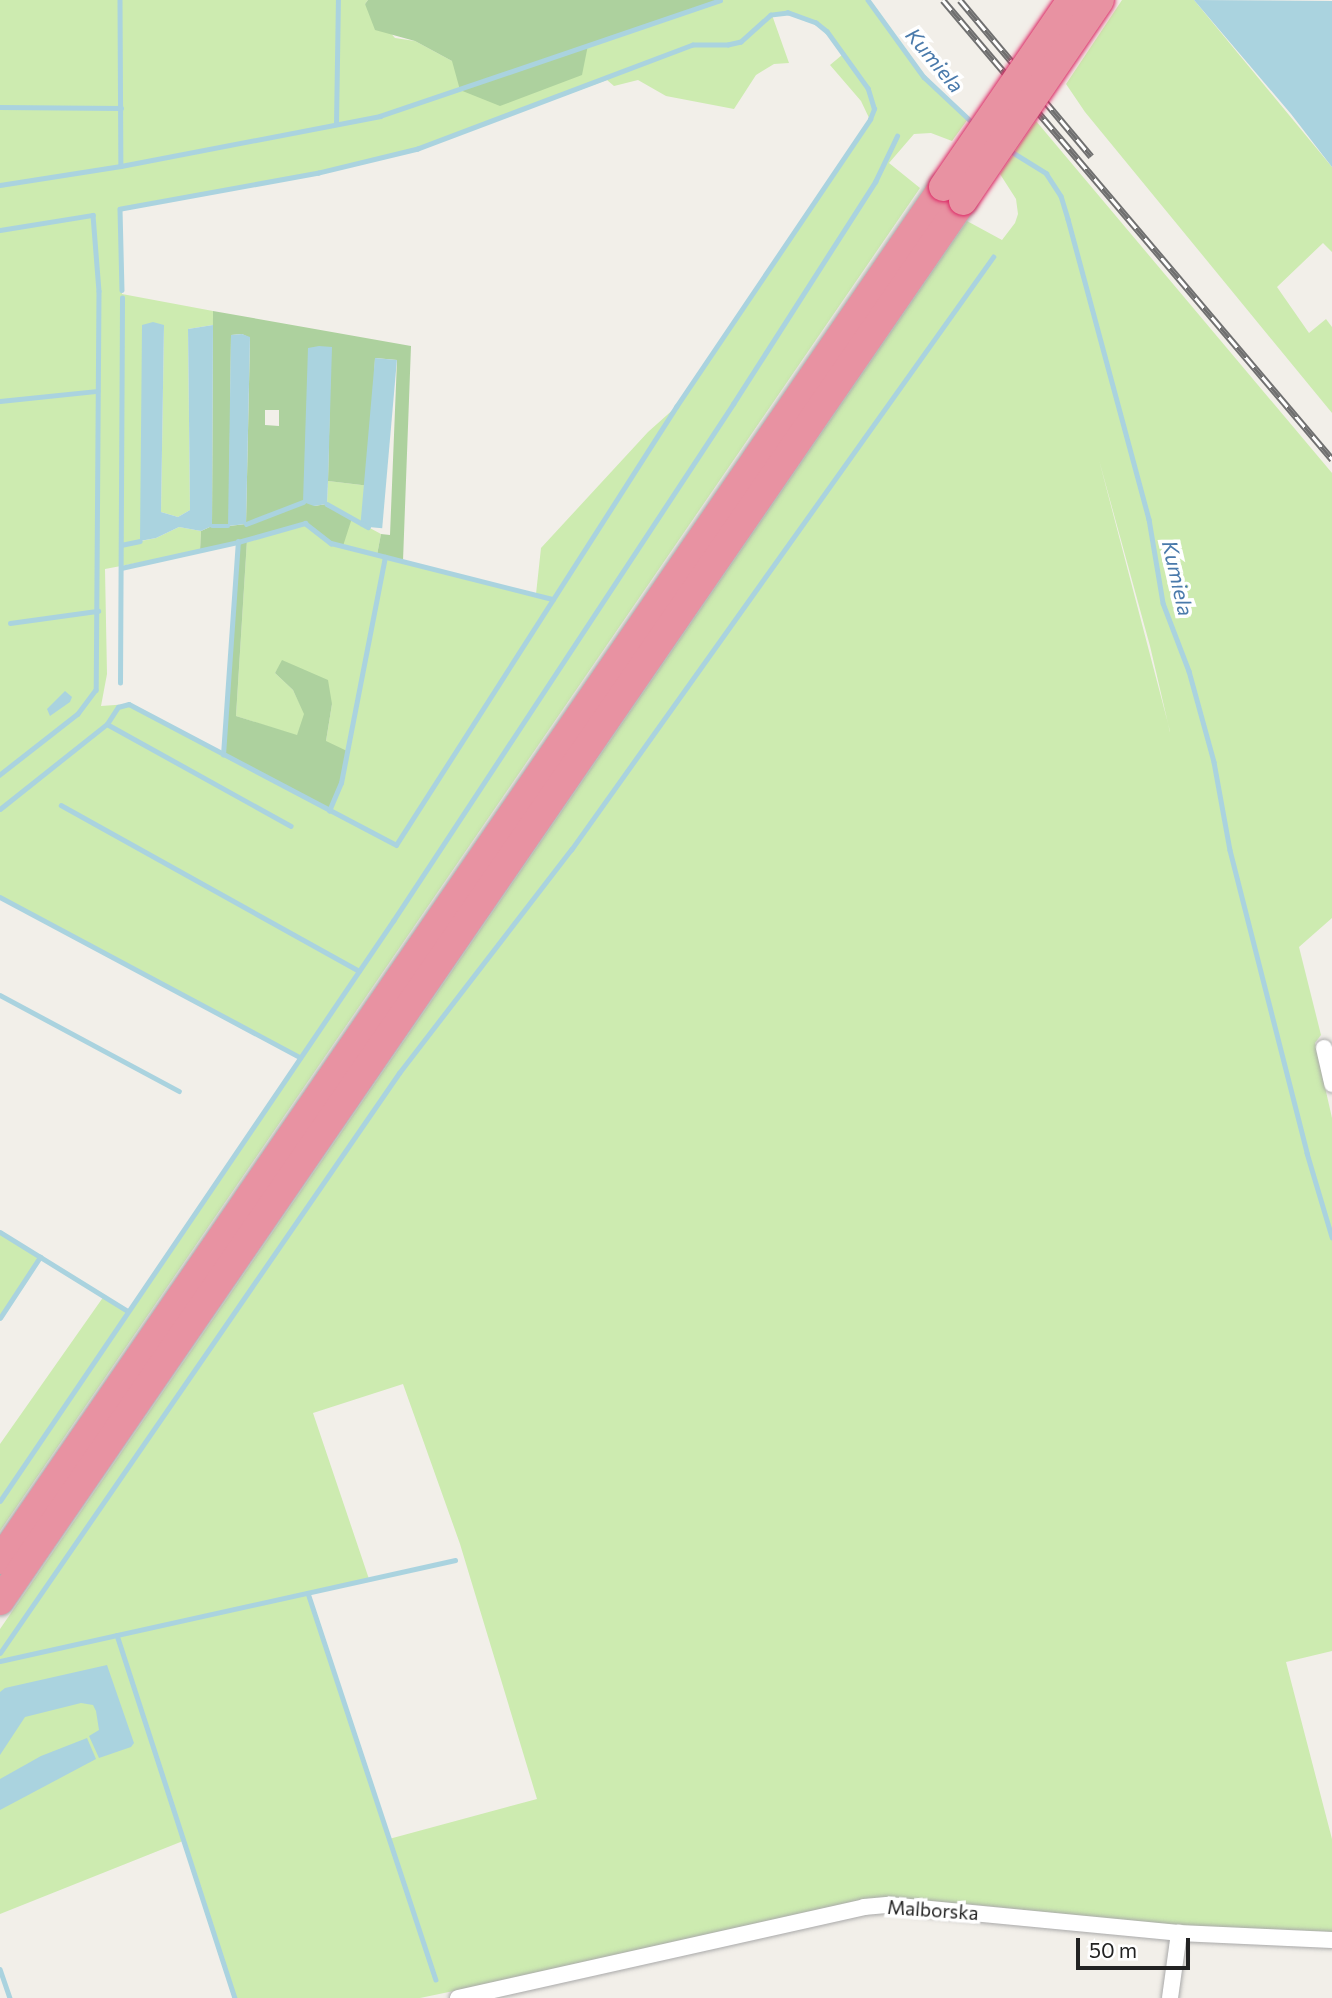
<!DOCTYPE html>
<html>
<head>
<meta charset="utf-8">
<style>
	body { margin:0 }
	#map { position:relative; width:1332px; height:1998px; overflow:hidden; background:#f2efe9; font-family:Commissioner,sans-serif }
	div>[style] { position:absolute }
	.grass>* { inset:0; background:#cdebb0 }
	.forest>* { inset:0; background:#add19e }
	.water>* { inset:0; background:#aad3df; transform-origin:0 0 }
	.stream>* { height:4.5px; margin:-2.25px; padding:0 2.25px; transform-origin:2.25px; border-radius:2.25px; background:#aad3df }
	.roads { filter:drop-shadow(0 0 2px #a9a9a9) drop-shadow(0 0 2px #a9a9a9) }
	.minor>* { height:16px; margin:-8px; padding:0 8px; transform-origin:8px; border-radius:8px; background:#fff }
	.motorway>* { height:28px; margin:-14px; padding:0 14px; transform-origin:14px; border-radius:14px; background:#e892a2 }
	.rail>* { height:7px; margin-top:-3.5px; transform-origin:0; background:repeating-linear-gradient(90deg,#fff 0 13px,#707070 0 26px); box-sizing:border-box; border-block:2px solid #707070 }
	.bridges { filter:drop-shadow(0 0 2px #dc2a67) drop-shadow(0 0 2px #dc2a67) }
	.motorway-bridge>* { height:28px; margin:-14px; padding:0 14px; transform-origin:14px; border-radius:14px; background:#e892a2 }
	span { translate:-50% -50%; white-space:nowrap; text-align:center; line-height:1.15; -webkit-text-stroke:7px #fff; paint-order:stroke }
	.street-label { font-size:19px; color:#222 }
	.water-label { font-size:21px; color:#4a7aab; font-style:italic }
	.scale { position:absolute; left:1076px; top:1938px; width:114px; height:32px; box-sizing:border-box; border:4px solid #222; border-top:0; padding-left:9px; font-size:21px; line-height:24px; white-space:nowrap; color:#222; -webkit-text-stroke:5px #fff; paint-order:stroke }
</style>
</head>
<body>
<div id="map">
	<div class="grass">
		<div style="clip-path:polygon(evenodd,0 0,368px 0,365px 4px,395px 38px,415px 41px,452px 61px,587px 45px,720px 0,868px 0,924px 77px,968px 119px,952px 141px,931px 133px,914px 134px,889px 163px,920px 188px,0 1531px,0 1444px,104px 1296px,129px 1311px,300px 1058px,0 897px,0 0,788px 13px,816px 23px,827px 32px,842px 55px,830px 65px,861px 101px,870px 120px,676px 407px,648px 432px,541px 548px,536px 594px,377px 555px,381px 534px,368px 527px,370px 486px,328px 481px,327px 504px,352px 518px,331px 543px,305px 523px,247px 540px,236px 716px,297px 736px,305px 714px,293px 690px,275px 673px,283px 661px,296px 667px,332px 704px,326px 741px,329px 811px,129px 704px,101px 706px,107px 674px,105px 569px,200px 551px,201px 531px,179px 527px,156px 538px,141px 541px,141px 514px,164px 325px,161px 512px,178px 517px,190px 510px,188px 329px,213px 325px,213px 311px,122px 294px,120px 209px,319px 173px,418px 149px,607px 80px,614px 86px,638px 80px,666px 96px,734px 109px,756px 75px,774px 64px,789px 63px,772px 15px,788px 13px)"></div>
		<div style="clip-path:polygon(1122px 0,1194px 0,1332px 167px,1332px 252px,1323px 243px,1277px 287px,1309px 333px,1326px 319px,1332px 327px,1332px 413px,1085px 112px,1066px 84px)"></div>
		<div style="clip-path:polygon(evenodd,1036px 121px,1332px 473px,1332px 918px,1299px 947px,1321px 1035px,1315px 1043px,1332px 1118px,1332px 1651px,1286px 1662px,1332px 1839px,1332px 1932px,1180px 1926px,966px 1904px,891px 1900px,420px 1998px,233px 1998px,183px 1841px,0 1914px,0 1629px,967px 221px,1002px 240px,1015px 223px,1018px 214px,1016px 199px,1000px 174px,1036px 121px,1099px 460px,1150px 646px,1170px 732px,1170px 731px,1099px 460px,1036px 121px,403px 1384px,460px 1544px,537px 1799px,389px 1839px,308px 1594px,369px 1579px,313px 1413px,403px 1384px)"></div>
		<div style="clip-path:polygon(0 1232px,40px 1257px,0 1318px)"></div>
	</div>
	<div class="forest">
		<div style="clip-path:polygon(368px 0,720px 0,588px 45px,582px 75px,500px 106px,460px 90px,452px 61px,415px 41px,375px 30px,365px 4px)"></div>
		<div style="clip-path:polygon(evenodd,213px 311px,411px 346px,403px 561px,377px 555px,381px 534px,390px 535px,397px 360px,375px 358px,370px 486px,328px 481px,331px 347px,314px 506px,327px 504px,352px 518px,343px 546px,331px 543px,305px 523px,247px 540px,236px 716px,297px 735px,304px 714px,293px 690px,275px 673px,282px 660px,328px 680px,332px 704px,326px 741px,347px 751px,341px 783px,329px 811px,223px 755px,238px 543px,200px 551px,201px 531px,212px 526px,213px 311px,242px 334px,250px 338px,246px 524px,229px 526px,231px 335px,242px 334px,213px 311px,265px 410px,279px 410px,279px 426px,265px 425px,265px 410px)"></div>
	</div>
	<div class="water">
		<div style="clip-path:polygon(1194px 0,1332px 1px,1332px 167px,1291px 114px)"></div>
		<div style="clip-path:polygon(153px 322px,164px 325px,161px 512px,178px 517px,190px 510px,188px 329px,213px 325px,212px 526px,201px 531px,179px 527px,156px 538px,140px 541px,142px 325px)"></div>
		<div style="clip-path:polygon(242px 334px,250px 337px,246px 524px,228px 526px,231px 335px)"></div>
		<div style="clip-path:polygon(319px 346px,332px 347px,328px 481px,327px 504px,314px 506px,303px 502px,308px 348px)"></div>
		<div style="left:375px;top:358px;width:22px;height:169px;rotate:5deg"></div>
		<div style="clip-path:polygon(65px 691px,72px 697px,70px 702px,50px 716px,47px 709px)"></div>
		<div style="clip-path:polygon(107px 1665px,134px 1743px,131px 1747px,99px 1758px,89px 1736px,99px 1730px,96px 1711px,93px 1705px,81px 1703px,25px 1717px,0 1755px,0 1692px,5px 1688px)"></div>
		<div style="clip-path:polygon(87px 1738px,96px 1759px,0 1810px,0 1779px,41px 1756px)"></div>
	</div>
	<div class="stream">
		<div style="left:120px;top:0;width:166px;rotate:89.7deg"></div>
		<div style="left:868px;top:0;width:95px;rotate:54deg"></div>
		<div style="left:924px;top:77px;width:69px;rotate:43.2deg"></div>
		<div style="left:0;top:107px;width:121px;rotate:0.5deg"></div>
		<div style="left:336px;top:124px;width:124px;rotate:-89.1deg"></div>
		<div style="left:1009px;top:150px;width:44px;rotate:31.9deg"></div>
		<div style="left:1046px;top:173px;width:27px;rotate:57deg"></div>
		<div style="left:1061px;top:196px;width:24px;rotate:73deg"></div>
		<div style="left:1068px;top:219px;width:311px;rotate:74.9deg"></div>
		<div style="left:1149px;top:519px;width:85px;rotate:80.5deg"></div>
		<div style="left:1163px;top:603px;width:73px;rotate:69.1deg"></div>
		<div style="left:1189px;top:671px;width:94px;rotate:74.6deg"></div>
		<div style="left:1214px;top:762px;width:89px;rotate:79.7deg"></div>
		<div style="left:1230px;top:850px;width:313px;rotate:75.7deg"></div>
		<div style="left:1307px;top:1153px;width:88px;rotate:73.4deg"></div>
		<div style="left:0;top:185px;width:122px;rotate:-8.9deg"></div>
		<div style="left:121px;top:166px;width:264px;rotate:-10.9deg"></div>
		<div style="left:380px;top:116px;width:359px;rotate:-18.8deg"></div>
		<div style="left:0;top:230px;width:94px;rotate:-9.2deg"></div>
		<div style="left:93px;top:215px;width:76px;rotate:85.5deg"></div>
		<div style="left:99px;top:291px;width:399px;rotate:90.4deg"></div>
		<div style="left:96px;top:690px;width:30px;rotate:127deg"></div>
		<div style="left:78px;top:714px;width:99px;rotate:142deg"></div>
		<div style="left:0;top:401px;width:98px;rotate:-5.9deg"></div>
		<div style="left:327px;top:504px;width:47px;rotate:29.3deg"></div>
		<div style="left:246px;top:524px;width:61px;rotate:-21.1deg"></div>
		<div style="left:212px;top:526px;width:16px"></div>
		<div style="left:121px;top:545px;width:19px;rotate:-12deg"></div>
		<div style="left:121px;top:568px;width:120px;rotate:-12.5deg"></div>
		<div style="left:238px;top:542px;width:70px;rotate:-15.8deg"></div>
		<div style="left:305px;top:523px;width:33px;rotate:38deg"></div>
		<div style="left:331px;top:543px;width:229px;rotate:14.2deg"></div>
		<div style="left:10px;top:623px;width:89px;rotate:-7.8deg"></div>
		<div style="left:120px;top:683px;width:385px;rotate:-89.7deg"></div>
		<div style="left:107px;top:724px;width:210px;rotate:29deg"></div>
		<div style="left:223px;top:755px;width:214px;rotate:-86deg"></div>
		<div style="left:61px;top:805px;width:341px;rotate:29.1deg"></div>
		<div style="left:0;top:809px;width:137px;rotate:-38.5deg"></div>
		<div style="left:107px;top:724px;width:20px;rotate:-57deg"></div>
		<div style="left:118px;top:707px;width:11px;rotate:-15deg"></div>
		<div style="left:129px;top:704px;width:302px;rotate:27.8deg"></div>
		<div style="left:396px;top:845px;width:520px;rotate:-57.41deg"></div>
		<div style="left:676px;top:407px;width:347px;rotate:-56deg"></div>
		<div style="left:870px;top:119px;width:11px;rotate:-68deg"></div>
		<div style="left:874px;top:109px;width:21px;rotate:-107deg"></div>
		<div style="left:868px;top:89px;width:70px;rotate:-125.7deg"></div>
		<div style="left:827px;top:32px;width:14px;rotate:-141deg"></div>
		<div style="left:816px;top:23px;width:30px;rotate:-160deg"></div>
		<div style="left:788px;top:13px;width:17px;rotate:173deg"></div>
		<div style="left:771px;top:15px;width:40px;rotate:138deg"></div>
		<div style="left:741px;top:42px;width:13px;rotate:167deg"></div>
		<div style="left:728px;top:45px;width:35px;rotate:180deg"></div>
		<div style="left:693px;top:45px;width:294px;rotate:159.3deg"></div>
		<div style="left:418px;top:149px;width:102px;rotate:166.4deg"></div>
		<div style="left:319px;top:173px;width:202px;rotate:169.7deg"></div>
		<div style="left:120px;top:209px;width:81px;rotate:88.6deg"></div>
		<div style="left:329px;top:811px;width:30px;rotate:-67deg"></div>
		<div style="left:341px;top:783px;width:230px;rotate:-79deg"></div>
		<div style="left:0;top:897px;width:340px;rotate:28.1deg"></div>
		<div style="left:0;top:995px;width:203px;rotate:28.2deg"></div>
		<div style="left:0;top:1232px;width:150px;rotate:31.7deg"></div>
		<div style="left:0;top:1318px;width:73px;rotate:-56.7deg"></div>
		<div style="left:0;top:1501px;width:701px;rotate:-55.88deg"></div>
		<div style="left:393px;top:921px;width:619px;rotate:-56.67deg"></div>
		<div style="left:733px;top:404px;width:264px;rotate:-57.4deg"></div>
		<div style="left:875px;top:182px;width:51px;rotate:-64.4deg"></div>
		<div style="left:308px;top:1593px;width:407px;rotate:71.7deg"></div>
		<div style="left:117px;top:1635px;width:382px;rotate:72deg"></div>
		<div style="left:0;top:1653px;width:704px;rotate:-55.47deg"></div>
		<div style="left:399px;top:1073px;width:282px;rotate:-52.4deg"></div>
		<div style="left:571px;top:850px;width:728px;rotate:-54.56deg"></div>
		<div style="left:0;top:1661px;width:466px;rotate:-12.5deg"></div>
		<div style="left:0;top:1969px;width:31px;rotate:71deg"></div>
	</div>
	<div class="roads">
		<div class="minor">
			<div style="left:1324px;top:1048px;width:37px;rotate:77deg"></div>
			<div style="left:458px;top:1998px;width:416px;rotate:-12.6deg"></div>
			<div style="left:864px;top:1907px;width:25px;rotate:-5deg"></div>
			<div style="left:889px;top:1905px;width:291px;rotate:5.5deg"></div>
			<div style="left:1179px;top:1933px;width:153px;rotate:2.6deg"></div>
			<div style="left:1170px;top:1998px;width:66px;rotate:-82.1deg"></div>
		</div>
		<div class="motorway">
			<div style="left:0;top:1560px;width:1666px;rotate:-55.52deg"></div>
			<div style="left:0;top:1601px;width:1699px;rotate:-55.48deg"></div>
		</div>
	</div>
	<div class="rail">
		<div style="left:943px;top:0;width:602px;rotate:49.72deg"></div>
		<div style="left:960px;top:0;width:204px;rotate:50deg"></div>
	</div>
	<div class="bridges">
		<div class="motorway-bridge">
			<div style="left:943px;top:187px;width:227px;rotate:-55.6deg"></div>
			<div style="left:963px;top:201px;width:243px;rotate:-55.7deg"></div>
		</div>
	</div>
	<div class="street-label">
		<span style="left:933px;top:1910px;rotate:4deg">Malborska</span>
	</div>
	<div class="water-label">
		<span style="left:935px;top:60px;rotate:50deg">Kumiela</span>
		<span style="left:1178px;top:578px;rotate:77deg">Kumiela</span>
	</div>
	<div class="scale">50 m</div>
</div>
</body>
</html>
